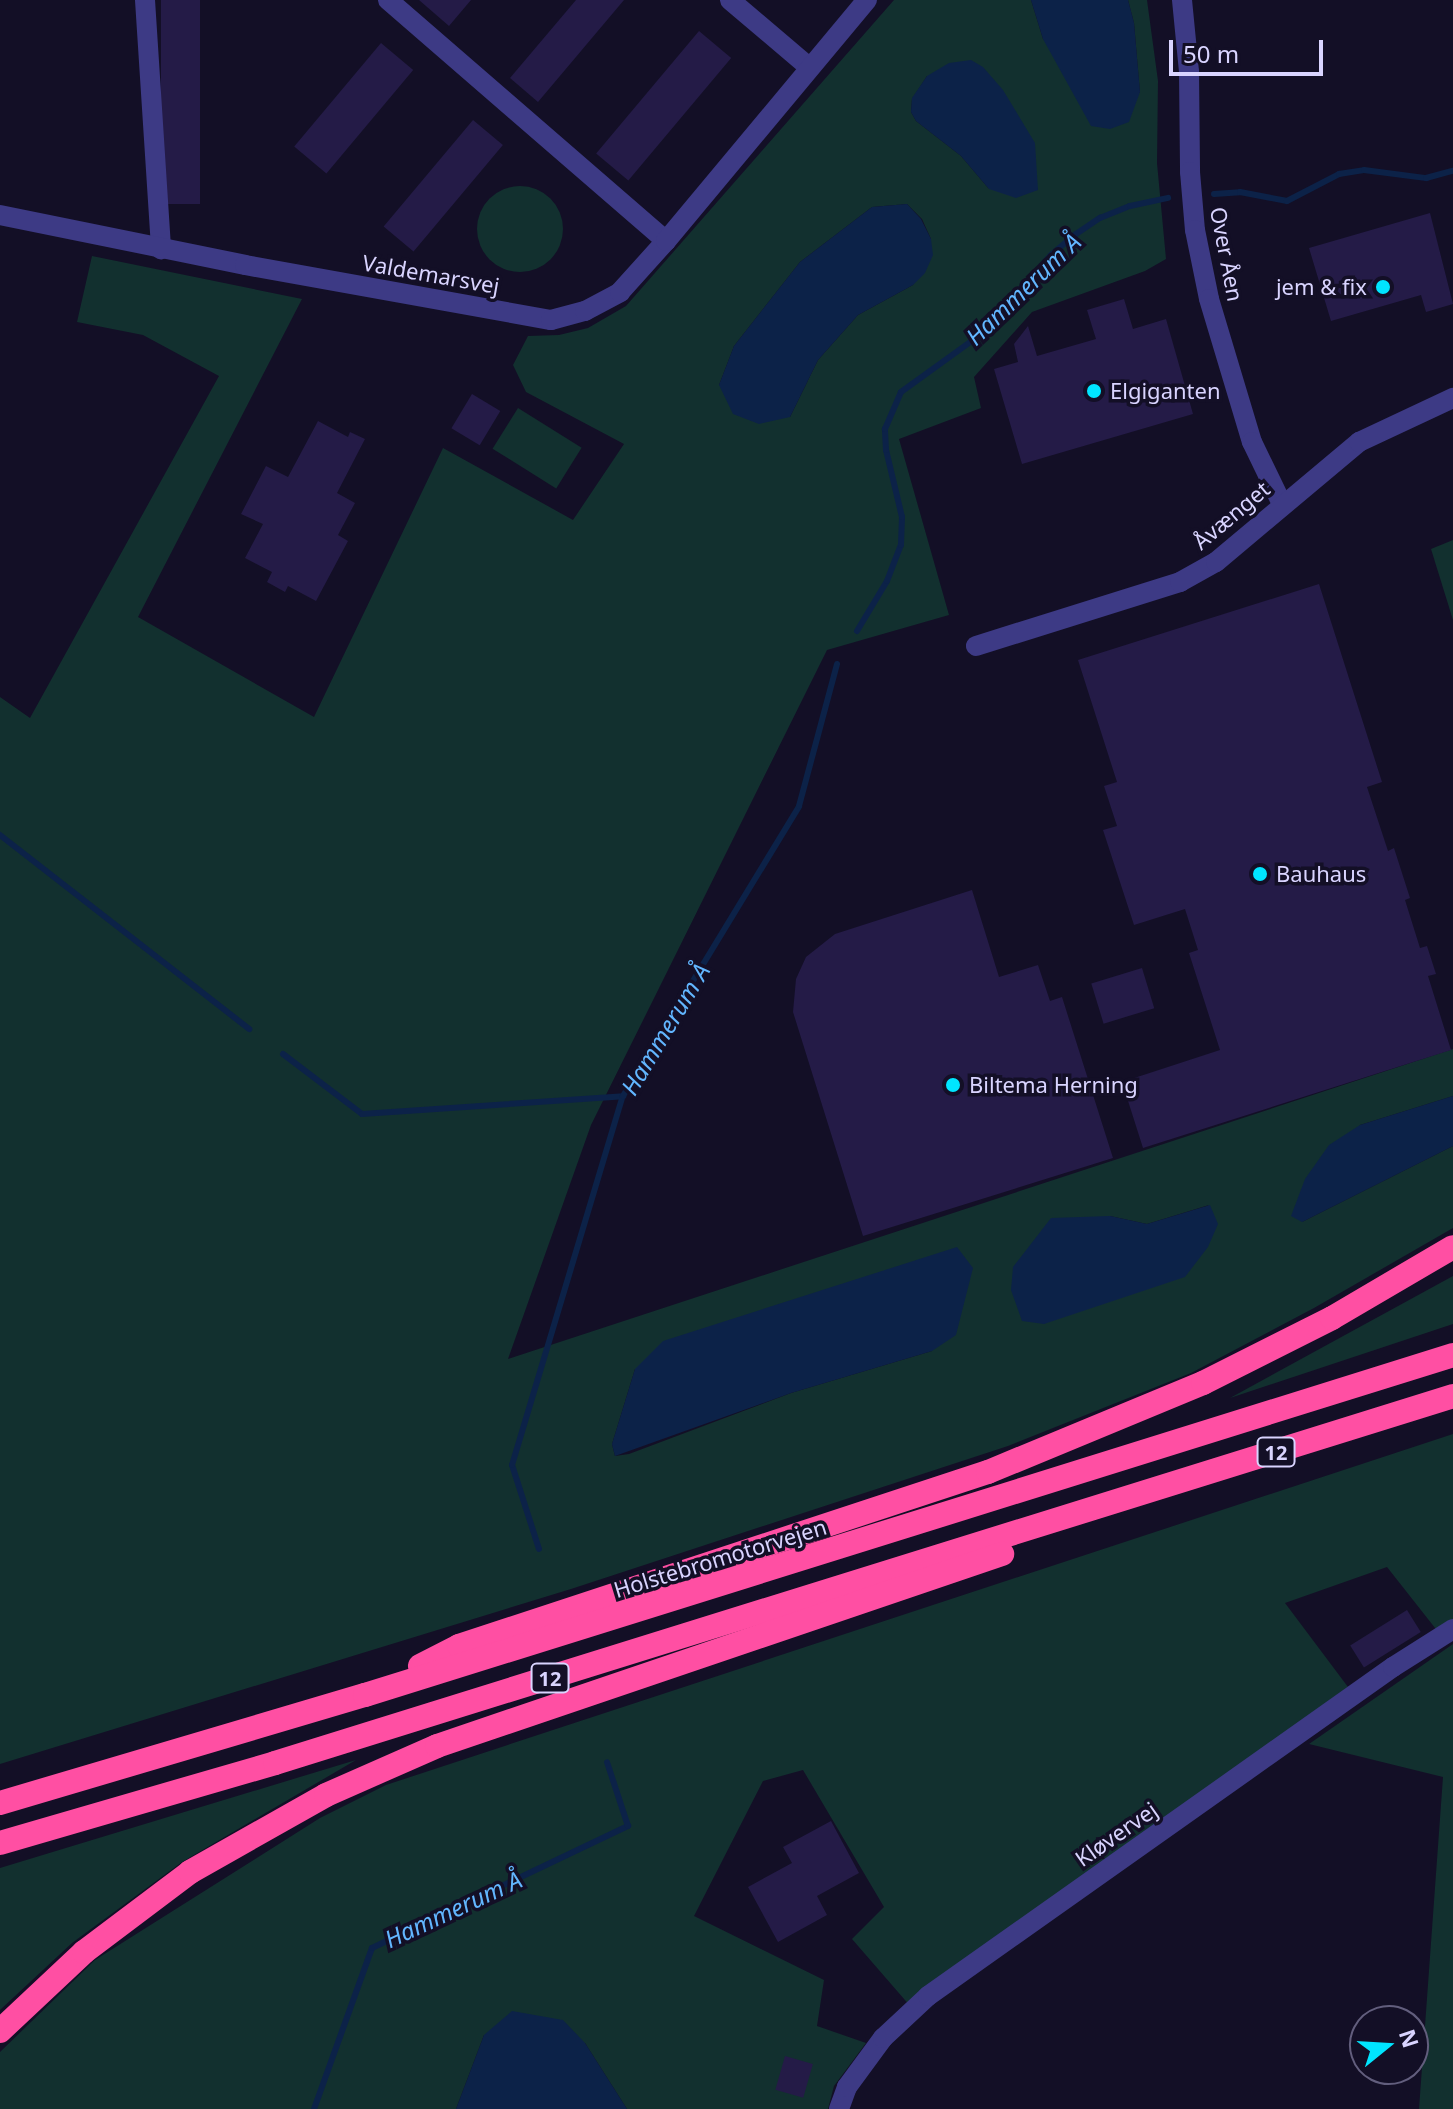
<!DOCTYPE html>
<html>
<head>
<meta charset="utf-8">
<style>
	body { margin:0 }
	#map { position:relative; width:1453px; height:2109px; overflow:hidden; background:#130f26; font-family:"Noto Sans",sans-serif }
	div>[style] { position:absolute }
	.green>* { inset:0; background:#12302f; transform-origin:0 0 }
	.round { border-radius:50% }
	.water>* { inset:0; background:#0c2248 }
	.stream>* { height:6px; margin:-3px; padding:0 3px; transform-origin:3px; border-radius:3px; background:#0c2248 }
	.building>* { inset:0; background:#241b47; transform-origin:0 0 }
	.minor>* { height:20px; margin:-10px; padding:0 10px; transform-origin:10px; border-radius:10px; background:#3d3a85 }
	.highway>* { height:24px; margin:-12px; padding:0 12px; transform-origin:12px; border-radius:12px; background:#ff4fa3 }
	.dots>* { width:22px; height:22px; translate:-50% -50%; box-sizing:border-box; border:4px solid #130f26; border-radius:50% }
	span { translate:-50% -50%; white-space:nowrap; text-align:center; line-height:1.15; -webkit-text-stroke:7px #130f26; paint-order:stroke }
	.shield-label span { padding:2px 6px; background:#130f26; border:2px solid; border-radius:6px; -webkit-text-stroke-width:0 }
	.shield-label { font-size:20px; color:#d9d4ff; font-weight:700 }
	.street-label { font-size:22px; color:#d9d4ff }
	.poi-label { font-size:22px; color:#d9d4ff }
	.right { translate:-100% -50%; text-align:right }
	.left { translate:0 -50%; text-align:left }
	.water-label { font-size:24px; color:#62b6ff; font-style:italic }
	.north { position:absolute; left:1349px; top:2005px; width:80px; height:80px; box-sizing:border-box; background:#130f26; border:2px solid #625e7d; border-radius:50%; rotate:72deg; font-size:22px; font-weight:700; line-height:32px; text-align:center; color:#d9d4ff }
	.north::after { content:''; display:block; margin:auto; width:28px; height:36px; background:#00e5ff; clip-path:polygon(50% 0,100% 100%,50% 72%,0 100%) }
	.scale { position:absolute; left:1169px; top:40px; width:154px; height:36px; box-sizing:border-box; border:4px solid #d9d4ff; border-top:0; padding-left:10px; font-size:24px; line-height:28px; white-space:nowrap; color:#d9d4ff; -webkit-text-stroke:6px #130f26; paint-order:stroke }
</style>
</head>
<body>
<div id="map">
	<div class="green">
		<div style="clip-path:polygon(evenodd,894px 0,1031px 0,1043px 39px,1140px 93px,1134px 23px,1128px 0,1147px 0,1158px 81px,1157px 163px,1166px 259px,1145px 271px,1032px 312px,974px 377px,981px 408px,899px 439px,949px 615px,827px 650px,591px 1125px,508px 1359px,1453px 1049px,1453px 1096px,1360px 1125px,1302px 1222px,1453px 1146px,1453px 1228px,1314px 1308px,1191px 1373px,1008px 1446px,571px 1589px,0 1764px,0 697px,30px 718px,219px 376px,143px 335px,77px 322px,92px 256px,302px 299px,138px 617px,314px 717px,443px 448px,573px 520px,624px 444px,526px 392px,513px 365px,528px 336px,559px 335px,588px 328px,626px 306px,894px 0,927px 76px,989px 189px,961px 156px,916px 121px,911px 112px,912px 99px,927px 76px,894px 0,907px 204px,922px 219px,931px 239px,913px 285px,858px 315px,818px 360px,790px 417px,719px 385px,734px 346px,800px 262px,872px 207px,907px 204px,894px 0,1209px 1205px,1044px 1324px,1110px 1216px,1147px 1224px,1209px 1205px,894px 0,932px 1351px,791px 1393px,629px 1454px,615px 1456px,612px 1444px,635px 1369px,932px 1351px)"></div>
		<div class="round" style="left:477px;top:186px;width:86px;height:86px"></div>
		<div style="left:518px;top:408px;width:75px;height:48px;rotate:32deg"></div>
		<div style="clip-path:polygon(1453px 540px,1453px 620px,1431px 549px)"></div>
		<div style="clip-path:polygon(1453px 1276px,1453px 1324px,1230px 1398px)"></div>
		<div style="clip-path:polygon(1453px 1434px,1453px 1625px,1439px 1633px,1387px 1567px,1285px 1603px,1348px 1687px,972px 1957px,911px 2007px,852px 1939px,884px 1907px,803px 1770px,763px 1781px,694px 1916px,824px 1980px,817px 2026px,866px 2043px,834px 2086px,828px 2109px,627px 2109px,585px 2043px,484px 2035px,456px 2109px,0 2109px,0 2052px,95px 1960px,320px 1818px,386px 1785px)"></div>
		<div style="clip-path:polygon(1453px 1644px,1453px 2109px,1419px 2109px,1443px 1777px,1309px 1744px)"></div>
		<div style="clip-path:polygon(356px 1760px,182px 1862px,72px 1943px,0 2010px,0 1868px)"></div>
	</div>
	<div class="water">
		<div style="clip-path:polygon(1031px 0,1128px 0,1134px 23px,1140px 92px,1129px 122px,1110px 129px,1091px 126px,1043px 39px)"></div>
		<div style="clip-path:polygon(971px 60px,983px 67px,1003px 90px,1035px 143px,1038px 190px,1016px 198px,989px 189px,961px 156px,916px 121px,911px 112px,912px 98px,927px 76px,949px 63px)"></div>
		<div style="clip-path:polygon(907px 204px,921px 219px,931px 239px,933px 255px,925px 273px,913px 285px,858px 315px,818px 360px,790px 417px,759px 424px,733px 414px,719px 385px,734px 346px,800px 262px,872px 207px)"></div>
		<div style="clip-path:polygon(1453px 1096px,1453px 1146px,1302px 1222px,1291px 1216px,1305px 1179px,1329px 1145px,1360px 1125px)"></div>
		<div style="clip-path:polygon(1210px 1205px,1218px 1224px,1208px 1247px,1185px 1277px,1044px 1324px,1022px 1321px,1011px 1290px,1013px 1267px,1051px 1218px,1110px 1216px,1147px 1224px)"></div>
		<div style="clip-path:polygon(957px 1247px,973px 1268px,956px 1335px,932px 1351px,791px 1393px,615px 1456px,612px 1444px,635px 1369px,663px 1341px)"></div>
		<div style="clip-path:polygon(512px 2011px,563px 2020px,585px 2043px,627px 2109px,456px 2109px,484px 2035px)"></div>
	</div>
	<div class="stream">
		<div style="left:1214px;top:194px;width:26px;rotate:-4deg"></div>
		<div style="left:1240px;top:192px;width:48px;rotate:10.8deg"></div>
		<div style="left:1287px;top:201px;width:59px;rotate:-27.4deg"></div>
		<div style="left:1339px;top:174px;width:25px;rotate:-9deg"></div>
		<div style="left:1364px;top:170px;width:63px;rotate:7.4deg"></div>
		<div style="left:1426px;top:178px;width:28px;rotate:-15deg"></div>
		<div style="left:857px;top:631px;width:58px;rotate:-59deg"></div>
		<div style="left:887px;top:581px;width:39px;rotate:-69deg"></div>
		<div style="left:901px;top:545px;width:28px;rotate:-88deg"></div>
		<div style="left:902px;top:517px;width:69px;rotate:-103.4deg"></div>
		<div style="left:886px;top:450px;width:21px;rotate:-93deg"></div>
		<div style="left:885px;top:429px;width:40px;rotate:-66.6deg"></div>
		<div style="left:901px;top:392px;width:92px;rotate:-35.8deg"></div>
		<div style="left:976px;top:338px;width:113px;rotate:-47.9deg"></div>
		<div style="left:1052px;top:254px;width:31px;rotate:-40deg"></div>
		<div style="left:1076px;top:234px;width:29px;rotate:-34deg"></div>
		<div style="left:1100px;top:218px;width:32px;rotate:-22deg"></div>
		<div style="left:1130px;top:206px;width:39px;rotate:-12deg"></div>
		<div style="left:0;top:835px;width:316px;rotate:37.9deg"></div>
		<div style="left:283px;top:1054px;width:99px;rotate:37.2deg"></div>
		<div style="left:362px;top:1114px;width:262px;rotate:-3.9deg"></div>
		<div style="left:539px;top:1549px;width:88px;rotate:-107.8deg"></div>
		<div style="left:512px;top:1465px;width:385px;rotate:-73.3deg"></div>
		<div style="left:623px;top:1096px;width:339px;rotate:-58.7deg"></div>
		<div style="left:799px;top:806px;width:147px;rotate:-75deg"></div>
		<div style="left:314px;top:2109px;width:171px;rotate:-70.2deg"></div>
		<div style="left:372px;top:1948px;width:284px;rotate:-25.5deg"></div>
		<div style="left:628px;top:1826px;width:67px;rotate:-108.2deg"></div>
	</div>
	<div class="building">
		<div style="left:161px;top:0;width:39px;height:204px"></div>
		<div style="clip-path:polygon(419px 0,471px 0,449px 26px)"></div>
		<div style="clip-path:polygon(576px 0,624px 0,538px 102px,510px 78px)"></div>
		<div style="left:699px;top:31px;width:42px;height:160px;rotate:40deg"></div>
		<div style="left:381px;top:43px;width:42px;height:135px;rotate:40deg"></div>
		<div style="left:473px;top:120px;width:39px;height:139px;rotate:40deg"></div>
		<div style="clip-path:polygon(1430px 213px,1453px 304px,1426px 312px,1421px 295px,1331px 321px,1309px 248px)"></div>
		<div style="clip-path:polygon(1124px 299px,1133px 329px,1166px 319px,1193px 414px,1022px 464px,994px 369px,1018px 362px,1014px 344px,1028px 326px,1037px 356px,1096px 339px,1087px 310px)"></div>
		<div style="left:472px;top:394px;width:33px;height:40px;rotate:31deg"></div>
		<div style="clip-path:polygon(318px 421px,348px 437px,350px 432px,365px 439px,337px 493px,355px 503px,338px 535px,348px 541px,316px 601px,288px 586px,285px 592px,267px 582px,272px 572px,245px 558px,263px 524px,241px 514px,266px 466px,288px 477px)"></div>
		<div style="clip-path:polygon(1319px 584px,1382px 782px,1367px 787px,1388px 851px,1394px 848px,1410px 898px,1405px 900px,1420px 948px,1427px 946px,1436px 974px,1428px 976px,1451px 1050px,1143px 1148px,1122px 1082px,1220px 1050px,1189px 953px,1198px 950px,1185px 909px,1134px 925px,1103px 830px,1117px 826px,1104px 786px,1117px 782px,1078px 660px)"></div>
		<div style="clip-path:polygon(972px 890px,999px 977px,1038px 965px,1050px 1001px,1062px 997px,1113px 1158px,863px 1236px,793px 1012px,796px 979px,806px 957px,835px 934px)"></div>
		<div style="left:1142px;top:968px;width:42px;height:53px;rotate:73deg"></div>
		<div style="left:1407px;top:1610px;width:26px;height:67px;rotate:58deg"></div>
		<div style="clip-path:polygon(831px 1821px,859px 1873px,817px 1896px,827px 1915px,778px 1942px,748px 1887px,792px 1863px,783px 1847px)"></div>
		<div style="left:785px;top:2056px;width:29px;height:35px;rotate:16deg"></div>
	</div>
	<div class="minor">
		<div style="left:145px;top:0;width:250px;rotate:86.3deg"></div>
		<div style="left:388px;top:0;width:368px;rotate:40.9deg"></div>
		<div style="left:730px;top:0;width:104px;rotate:40.3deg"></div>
		<div style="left:1182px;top:0;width:72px;rotate:84.4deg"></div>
		<div style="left:1189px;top:72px;width:100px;rotate:89.4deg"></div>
		<div style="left:1190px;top:172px;width:58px;rotate:85.1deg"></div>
		<div style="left:1195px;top:230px;width:70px;rotate:78.5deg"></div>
		<div style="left:1209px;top:299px;width:149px;rotate:73.3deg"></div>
		<div style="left:1252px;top:442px;width:69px;rotate:64.2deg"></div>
		<div style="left:0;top:215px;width:250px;rotate:11.5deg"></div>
		<div style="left:245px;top:265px;width:311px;rotate:10.2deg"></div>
		<div style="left:551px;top:320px;width:35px;rotate:-15deg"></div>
		<div style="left:585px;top:311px;width:40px;rotate:-28deg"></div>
		<div style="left:620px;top:292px;width:69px;rotate:-48deg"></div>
		<div style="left:666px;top:241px;width:314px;rotate:-50.2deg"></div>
		<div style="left:976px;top:646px;width:214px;rotate:-17.4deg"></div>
		<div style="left:1180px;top:582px;width:41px;rotate:-29.1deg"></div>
		<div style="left:1216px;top:562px;width:187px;rotate:-40deg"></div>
		<div style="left:1359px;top:442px;width:104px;rotate:-25.1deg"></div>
		<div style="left:839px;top:2109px;width:23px;rotate:-70deg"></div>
		<div style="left:847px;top:2087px;width:61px;rotate:-53.7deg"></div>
		<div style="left:883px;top:2038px;width:62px;rotate:-43deg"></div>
		<div style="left:928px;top:1996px;width:570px;rotate:-35.28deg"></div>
		<div style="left:1393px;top:1667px;width:71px;rotate:-32.3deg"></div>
	</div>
	<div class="highway">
		<div style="left:420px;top:1666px;width:44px;rotate:-27.1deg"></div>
		<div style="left:459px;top:1646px;width:557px;rotate:-18.21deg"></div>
		<div style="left:988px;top:1472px;width:233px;rotate:-22.5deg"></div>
		<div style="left:1203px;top:1383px;width:144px;rotate:-26.7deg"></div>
		<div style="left:1332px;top:1318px;width:140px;rotate:-30.4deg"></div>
		<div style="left:0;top:1803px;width:381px;rotate:-16.5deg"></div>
		<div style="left:365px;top:1695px;width:1140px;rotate:-17.35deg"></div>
		<div style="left:0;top:1843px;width:286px;rotate:-16.2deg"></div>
		<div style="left:275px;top:1763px;width:1234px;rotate:-17.3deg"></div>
		<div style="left:0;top:2031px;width:115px;rotate:-43.2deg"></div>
		<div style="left:84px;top:1952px;width:133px;rotate:-37deg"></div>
		<div style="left:190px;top:1872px;width:156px;rotate:-29.5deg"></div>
		<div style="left:326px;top:1795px;width:121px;rotate:-23.8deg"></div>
		<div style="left:437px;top:1746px;width:597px;rotate:-18.77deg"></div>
	</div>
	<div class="dots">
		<div style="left:1383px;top:287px;background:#00e5ff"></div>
		<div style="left:1094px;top:391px;background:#00e5ff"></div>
		<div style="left:1260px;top:874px;background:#00e5ff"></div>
		<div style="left:953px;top:1085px;background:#00e5ff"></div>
	</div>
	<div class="shield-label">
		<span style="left:1276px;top:1452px">12</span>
		<span style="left:550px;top:1678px">12</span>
	</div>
	<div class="street-label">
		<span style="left:1227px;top:254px;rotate:79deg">Over Åen</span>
		<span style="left:431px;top:274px;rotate:10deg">Valdemarsvej</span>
		<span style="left:1231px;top:515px;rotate:-40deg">Åvænget</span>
		<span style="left:720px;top:1558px;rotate:-17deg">Holstebromotorvejen</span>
		<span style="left:1116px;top:1834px;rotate:-35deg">Kløvervej</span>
	</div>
	<div class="poi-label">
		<span class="right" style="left:1367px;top:287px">jem &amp; fix</span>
		<span class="left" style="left:1110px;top:391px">Elgiganten</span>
		<span class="left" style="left:1276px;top:874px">Bauhaus</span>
		<span class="left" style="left:969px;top:1085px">Biltema Herning</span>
	</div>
	<div class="water-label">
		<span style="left:1023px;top:289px;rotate:-44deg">Hammerum Å</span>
		<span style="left:665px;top:1029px;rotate:-59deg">Hammerum Å</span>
		<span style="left:453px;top:1909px;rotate:-25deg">Hammerum Å</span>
	</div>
	<div class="north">N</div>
	<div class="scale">50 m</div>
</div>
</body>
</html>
